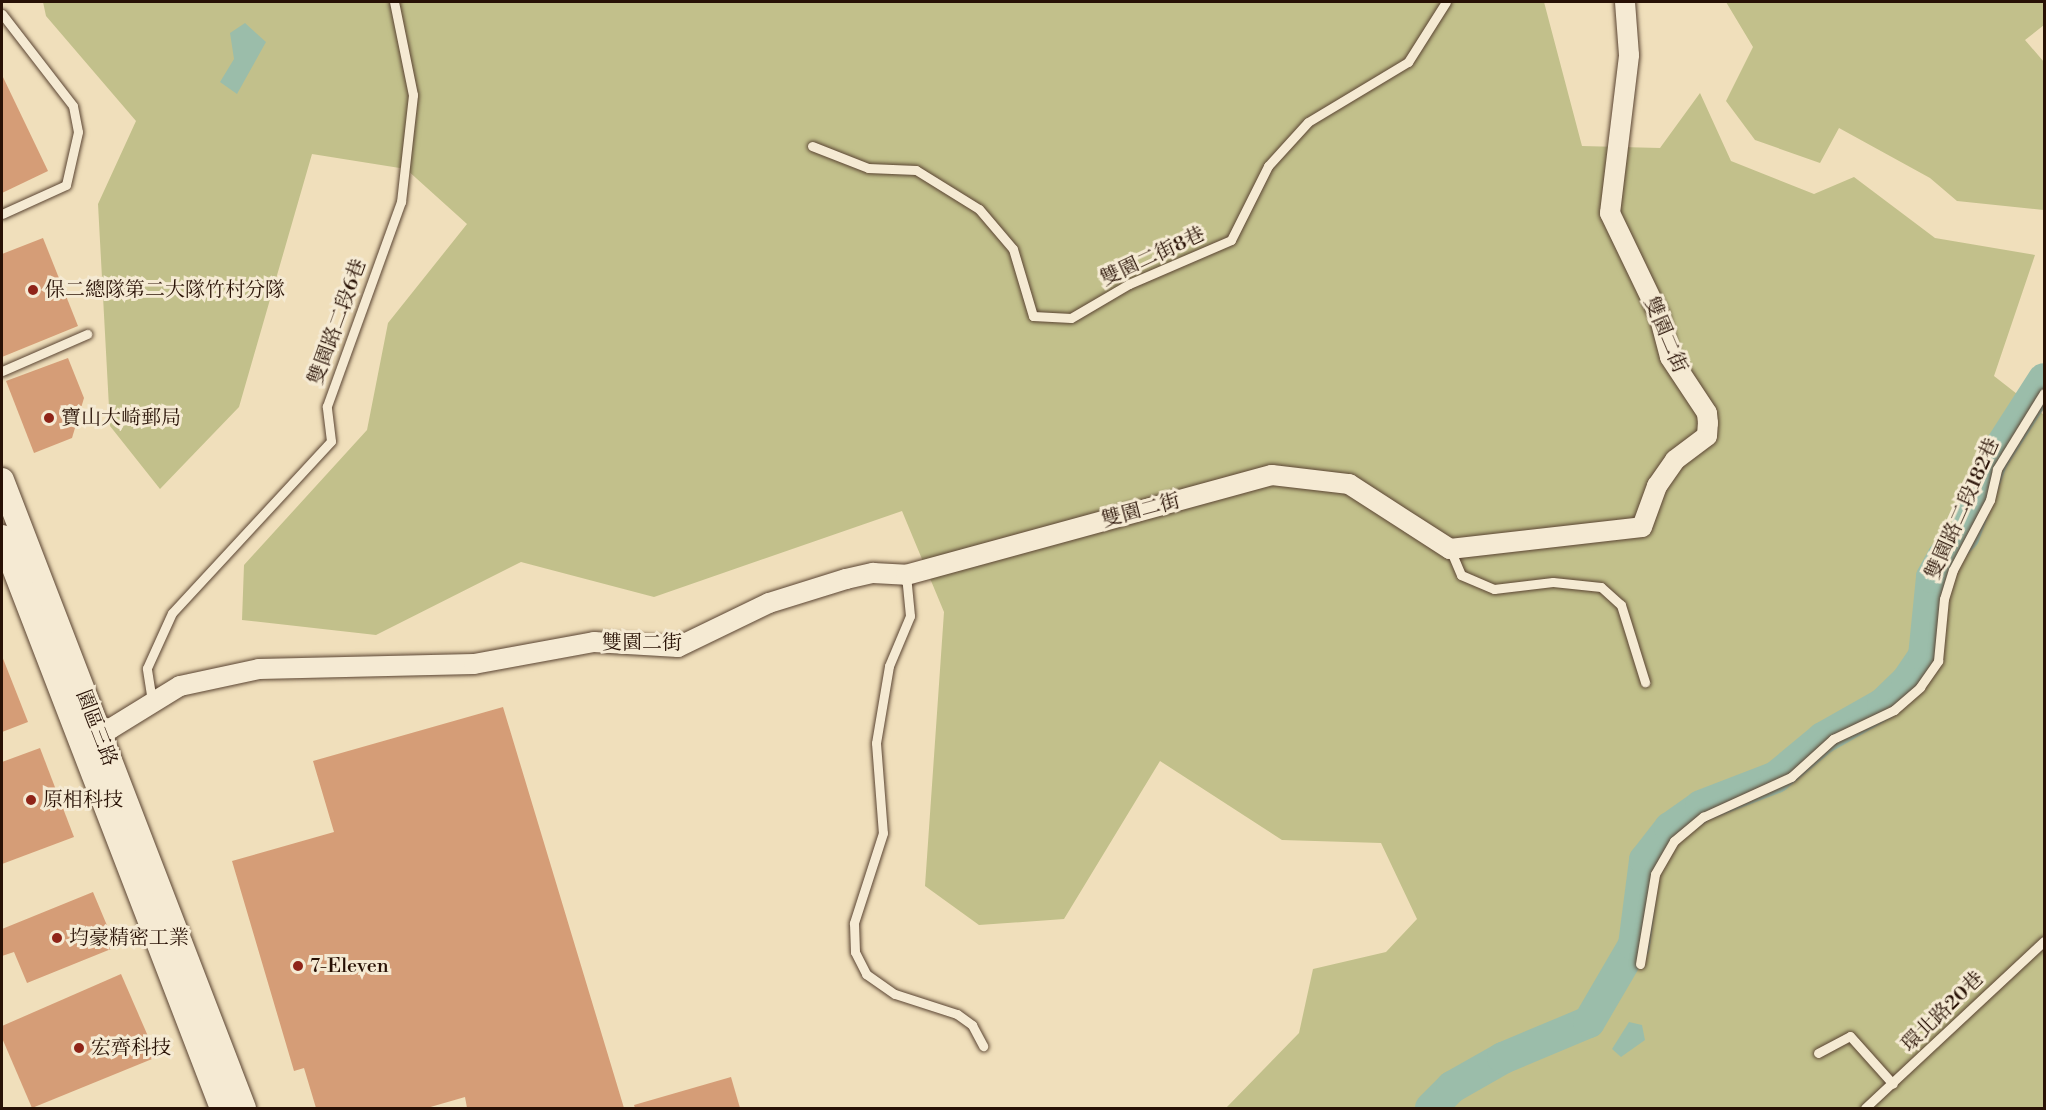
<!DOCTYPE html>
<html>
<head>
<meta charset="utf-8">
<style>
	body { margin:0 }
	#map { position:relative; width:2046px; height:1110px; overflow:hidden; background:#f0dfbb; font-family:"Libre Bodoni","Noto Serif TC",serif }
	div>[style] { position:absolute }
	.green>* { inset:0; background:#c2c08b }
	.water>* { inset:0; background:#9bbdaa }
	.river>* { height:32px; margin:-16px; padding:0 16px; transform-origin:16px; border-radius:16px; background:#9bbdaa }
	.building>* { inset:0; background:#d59d77 }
	.roads { filter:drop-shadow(0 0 2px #5a4432) drop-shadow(0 0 2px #5a4432) }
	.service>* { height:9px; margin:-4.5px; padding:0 4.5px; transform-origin:4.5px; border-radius:4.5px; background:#f5ead3 }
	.minor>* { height:20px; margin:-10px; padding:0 10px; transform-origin:10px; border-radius:10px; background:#f5ead3 }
	.tertiary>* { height:24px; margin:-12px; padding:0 12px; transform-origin:12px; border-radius:12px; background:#f5ead3 }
	.dots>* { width:16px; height:16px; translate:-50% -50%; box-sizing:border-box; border:3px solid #f5ead3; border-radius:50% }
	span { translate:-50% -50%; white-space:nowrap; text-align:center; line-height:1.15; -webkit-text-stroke:6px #f5ead3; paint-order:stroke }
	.street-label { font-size:20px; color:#281105 }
	.poi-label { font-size:20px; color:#281105 }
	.left { translate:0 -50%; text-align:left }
	.frame { position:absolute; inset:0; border:3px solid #281105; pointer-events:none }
</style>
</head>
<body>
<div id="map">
	<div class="green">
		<div style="clip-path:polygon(43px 2px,1544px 2px,1582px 146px,1660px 148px,1700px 93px,1731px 161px,1814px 194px,1854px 177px,1935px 238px,2035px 255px,1994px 376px,2044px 415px,2044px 1108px,1226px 1108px,1299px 1033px,1313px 969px,1386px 952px,1417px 919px,1381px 843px,1282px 840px,1160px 761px,1064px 919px,979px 925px,925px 886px,944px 612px,902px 511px,654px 597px,521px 562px,376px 635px,242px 620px,244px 565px,367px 430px,388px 323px,467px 224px,406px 169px,312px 154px,239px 407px,160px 489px,110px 426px,98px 204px,136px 121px,46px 16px)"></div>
		<div style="clip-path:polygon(1726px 2px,2044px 2px,2044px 25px,2025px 40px,2044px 62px,2044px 210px,1957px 201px,1930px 178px,1839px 128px,1820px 163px,1755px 140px,1726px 101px,1753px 47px)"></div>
	</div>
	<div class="water">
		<div style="clip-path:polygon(245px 23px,266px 42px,237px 94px,220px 82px,234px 59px,230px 33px)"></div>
		<div style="clip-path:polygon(1629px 1022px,1642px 1025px,1645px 1040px,1621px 1057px,1612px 1049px)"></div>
	</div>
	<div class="river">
		<div style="left:1431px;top:1108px;width:30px;rotate:-45deg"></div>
		<div style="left:1452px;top:1087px;width:59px;rotate:-29.6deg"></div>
		<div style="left:1503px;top:1058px;width:93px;rotate:-22.7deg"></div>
		<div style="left:1589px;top:1022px;width:89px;rotate:-59.7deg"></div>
		<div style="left:1634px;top:945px;width:86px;rotate:-82.6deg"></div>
		<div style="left:1645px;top:860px;width:41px;rotate:-52deg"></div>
		<div style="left:1670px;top:828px;width:38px;rotate:-35deg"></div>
		<div style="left:1701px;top:806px;width:80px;rotate:-21.1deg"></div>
		<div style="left:1776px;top:777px;width:61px;rotate:-39.7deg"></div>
		<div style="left:1823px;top:738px;width:69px;rotate:-29.5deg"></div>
		<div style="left:1883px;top:704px;width:33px;rotate:-44deg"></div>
		<div style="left:1907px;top:681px;width:30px;rotate:-56deg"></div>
		<div style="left:1924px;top:656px;width:79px;rotate:-84.2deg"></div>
		<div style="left:1932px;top:577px;width:23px;rotate:-61deg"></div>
		<div style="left:1943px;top:557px;width:30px;rotate:-46deg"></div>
		<div style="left:1964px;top:535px;width:80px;rotate:-69.5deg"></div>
		<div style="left:1992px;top:460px;width:96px;rotate:-57.3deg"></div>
	</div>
	<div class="building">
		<div style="clip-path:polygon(2px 75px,48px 171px,2px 193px)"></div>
		<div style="clip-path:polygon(43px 238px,78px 326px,2px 357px,2px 254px)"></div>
		<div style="clip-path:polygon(68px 358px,84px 398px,72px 438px,34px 453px,6px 381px)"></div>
		<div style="clip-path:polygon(2px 656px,28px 722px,2px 732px)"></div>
		<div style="clip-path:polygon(503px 707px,624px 1108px,467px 1108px,465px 1097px,427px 1108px,316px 1108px,304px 1068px,294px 1071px,232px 861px,334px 832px,313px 761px)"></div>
		<div style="clip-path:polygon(40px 748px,74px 837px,2px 864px,2px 762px)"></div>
		<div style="clip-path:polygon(93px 892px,116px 947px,27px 983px,14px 952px,2px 956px,2px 929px)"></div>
		<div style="clip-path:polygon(121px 974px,157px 1057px,32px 1108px,2px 1038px,2px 1026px)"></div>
		<div style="clip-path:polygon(731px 1077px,740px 1108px,635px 1108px,634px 1105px)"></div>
	</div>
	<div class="roads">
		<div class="service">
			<div style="left:2px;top:14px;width:116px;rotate:52.3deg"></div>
			<div style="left:73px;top:106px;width:26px;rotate:79deg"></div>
			<div style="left:78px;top:132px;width:54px;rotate:102.8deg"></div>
			<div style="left:66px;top:185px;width:70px;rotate:155.6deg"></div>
			<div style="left:812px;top:146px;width:60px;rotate:21.4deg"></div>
			<div style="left:868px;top:168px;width:48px;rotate:2.4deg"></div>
			<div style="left:916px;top:170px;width:74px;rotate:31.8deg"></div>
			<div style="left:979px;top:209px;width:52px;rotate:49.6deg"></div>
			<div style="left:1013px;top:249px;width:70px;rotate:73.4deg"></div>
			<div style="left:1033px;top:316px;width:38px;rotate:3deg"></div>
			<div style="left:1071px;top:318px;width:67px;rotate:-30.4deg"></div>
			<div style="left:1129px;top:284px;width:111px;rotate:-23.3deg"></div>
			<div style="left:1231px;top:240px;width:83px;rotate:-63.4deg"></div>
			<div style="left:1268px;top:166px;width:59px;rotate:-47.7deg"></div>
			<div style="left:1308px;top:122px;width:117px;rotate:-31deg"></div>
			<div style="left:1408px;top:62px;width:71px;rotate:-57.7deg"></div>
			<div style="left:2px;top:371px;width:93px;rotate:-23.5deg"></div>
			<div style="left:1450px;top:549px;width:28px;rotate:67deg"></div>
			<div style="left:1461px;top:575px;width:36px;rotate:23deg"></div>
			<div style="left:1494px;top:589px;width:59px;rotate:-6.8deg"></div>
			<div style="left:1553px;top:582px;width:48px;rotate:5.9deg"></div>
			<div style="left:1601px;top:587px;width:27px;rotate:42deg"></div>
			<div style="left:1621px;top:605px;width:81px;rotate:72.7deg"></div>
			<div style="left:906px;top:575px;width:41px;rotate:84.4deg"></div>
			<div style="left:910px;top:616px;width:54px;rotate:112.8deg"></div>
			<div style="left:889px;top:666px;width:78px;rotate:99.6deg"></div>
			<div style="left:876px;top:743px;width:90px;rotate:85.6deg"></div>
			<div style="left:883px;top:833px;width:95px;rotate:107.9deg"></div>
			<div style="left:854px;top:923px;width:29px;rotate:88deg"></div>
			<div style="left:855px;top:952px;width:25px;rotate:63deg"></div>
			<div style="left:866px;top:974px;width:35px;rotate:35deg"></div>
			<div style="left:895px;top:994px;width:65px;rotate:17.9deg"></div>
			<div style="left:957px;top:1014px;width:19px;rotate:36deg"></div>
			<div style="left:972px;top:1025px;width:24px;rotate:62deg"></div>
			<div style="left:152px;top:701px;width:33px;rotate:-99deg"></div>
			<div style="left:147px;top:668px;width:60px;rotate:-65.6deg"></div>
			<div style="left:172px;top:613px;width:234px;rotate:-47.2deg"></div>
			<div style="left:331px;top:441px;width:35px;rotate:-97deg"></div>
			<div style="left:327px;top:406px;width:217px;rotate:-70.1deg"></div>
			<div style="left:401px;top:202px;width:108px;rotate:-83.6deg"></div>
			<div style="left:413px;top:95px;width:95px;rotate:-101.5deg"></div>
			<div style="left:1640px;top:964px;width:91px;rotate:-80.5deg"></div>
			<div style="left:1655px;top:874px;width:38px;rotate:-60deg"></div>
			<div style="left:1674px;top:841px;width:38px;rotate:-40deg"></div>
			<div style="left:1703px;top:817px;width:97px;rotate:-24.4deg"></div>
			<div style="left:1791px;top:777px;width:57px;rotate:-42.1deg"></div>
			<div style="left:1833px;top:739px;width:68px;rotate:-25.4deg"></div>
			<div style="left:1894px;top:710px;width:35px;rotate:-41deg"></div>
			<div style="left:1920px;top:687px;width:32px;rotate:-55deg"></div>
			<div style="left:1938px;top:661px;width:62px;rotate:-84.5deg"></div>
			<div style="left:1944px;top:599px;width:30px;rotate:-73deg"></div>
			<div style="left:1953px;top:570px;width:79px;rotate:-62.1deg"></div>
			<div style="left:1990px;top:500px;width:32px;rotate:-77deg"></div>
			<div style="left:1997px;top:469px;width:89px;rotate:-58.3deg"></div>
			<div style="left:1818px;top:1053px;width:36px;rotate:-28deg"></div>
			<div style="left:1850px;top:1036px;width:64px;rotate:48.1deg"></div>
			<div style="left:1865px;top:1108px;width:245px;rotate:-43deg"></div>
		</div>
		<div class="minor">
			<div style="left:86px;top:738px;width:26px;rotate:-21deg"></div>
			<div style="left:110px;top:729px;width:82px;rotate:-31.6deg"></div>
			<div style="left:180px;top:686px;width:81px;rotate:-12.1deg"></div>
			<div style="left:259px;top:669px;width:215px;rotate:-1.3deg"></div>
			<div style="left:474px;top:664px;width:122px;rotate:-10.4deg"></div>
			<div style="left:594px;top:642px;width:84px;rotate:3.4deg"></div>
			<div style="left:678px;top:647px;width:101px;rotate:-25.8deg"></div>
			<div style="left:769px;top:603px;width:81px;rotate:-17.3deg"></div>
			<div style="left:846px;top:579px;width:28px;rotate:-13deg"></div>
			<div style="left:873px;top:573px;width:33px;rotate:3deg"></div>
			<div style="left:906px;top:575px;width:379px;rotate:-15.3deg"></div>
			<div style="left:1272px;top:475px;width:78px;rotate:6.7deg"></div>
			<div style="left:1349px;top:484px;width:120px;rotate:32.8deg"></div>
			<div style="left:1450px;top:549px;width:193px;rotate:-6.5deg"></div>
			<div style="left:1642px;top:527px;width:44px;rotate:-69.9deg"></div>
			<div style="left:1657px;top:486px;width:32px;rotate:-55deg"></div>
			<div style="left:1675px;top:460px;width:40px;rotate:-37deg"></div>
			<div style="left:1707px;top:436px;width:13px;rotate:-86deg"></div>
			<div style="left:1708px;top:423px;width:10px;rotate:-96deg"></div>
			<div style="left:1707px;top:413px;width:67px;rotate:-123.5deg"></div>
			<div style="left:1670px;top:357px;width:43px;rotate:-104.7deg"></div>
			<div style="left:1659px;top:315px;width:113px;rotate:-115.7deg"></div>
			<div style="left:1610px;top:213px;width:159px;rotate:-83.1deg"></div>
			<div style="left:1629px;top:55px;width:53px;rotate:-94.3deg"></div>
		</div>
		<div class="tertiary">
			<div style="left:2px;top:480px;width:673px;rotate:68.93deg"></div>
			<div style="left:2px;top:537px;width:612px;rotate:68.93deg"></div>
		</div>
	</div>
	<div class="dots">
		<div style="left:33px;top:290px;background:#8f2418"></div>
		<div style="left:49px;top:418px;background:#8f2418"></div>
		<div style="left:31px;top:800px;background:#8f2418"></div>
		<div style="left:57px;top:938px;background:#8f2418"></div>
		<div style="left:298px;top:966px;background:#8f2418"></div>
		<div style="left:79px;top:1048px;background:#8f2418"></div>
	</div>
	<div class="street-label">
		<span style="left:1153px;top:257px;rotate:-25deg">雙園二街8巷</span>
		<span style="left:338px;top:322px;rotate:-70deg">雙園路二段6巷</span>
		<span style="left:1665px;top:335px;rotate:67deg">雙園二街</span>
		<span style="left:1963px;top:509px;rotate:-66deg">雙園路二段182巷</span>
		<span style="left:1141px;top:511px;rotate:-15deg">雙園二街</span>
		<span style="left:642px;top:643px">雙園二街</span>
		<span style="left:96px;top:728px;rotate:69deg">園區三路</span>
		<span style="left:1943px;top:1012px;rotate:-44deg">環北路20巷</span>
	</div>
	<div class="poi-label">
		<span class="left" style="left:45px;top:290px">保二總隊第二大隊竹村分隊</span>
		<span class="left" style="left:61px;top:418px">寶山大崎郵局</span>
		<span class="left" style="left:43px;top:800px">原相科技</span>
		<span class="left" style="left:69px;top:938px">均豪精密工業</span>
		<span class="left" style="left:310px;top:966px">7-Eleven</span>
		<span class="left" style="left:91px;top:1048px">宏齊科技</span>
	</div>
	<div class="frame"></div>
</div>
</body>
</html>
